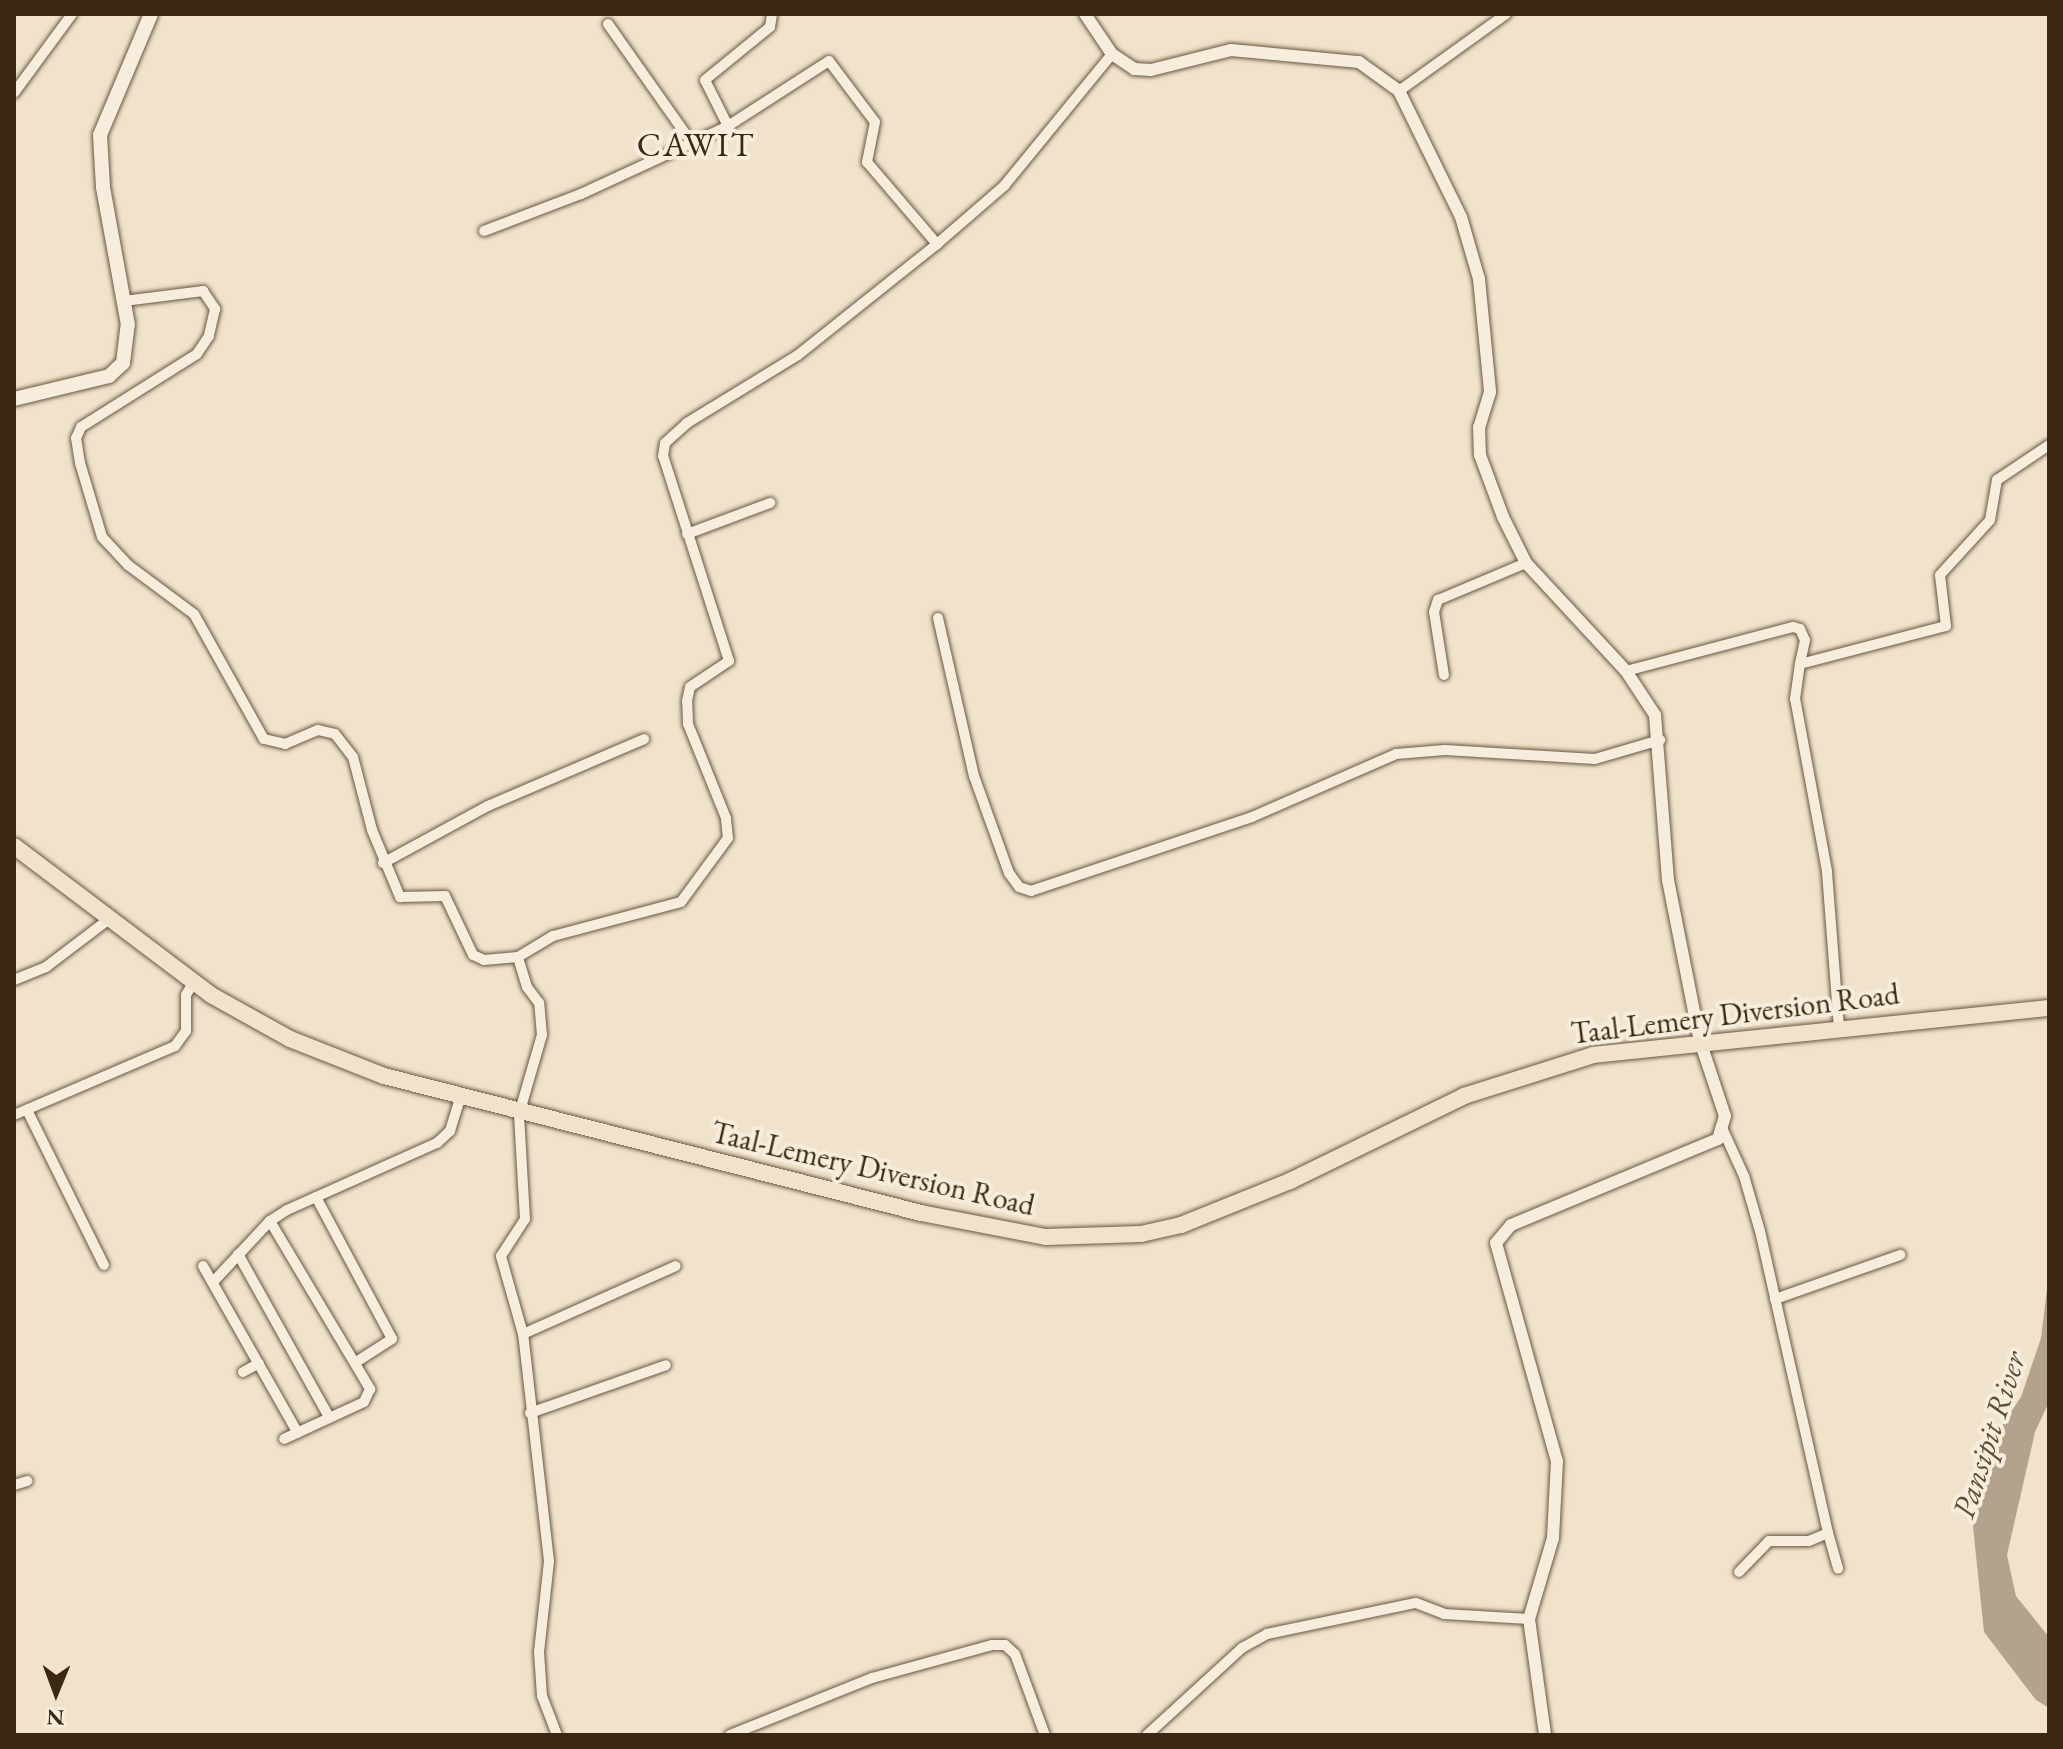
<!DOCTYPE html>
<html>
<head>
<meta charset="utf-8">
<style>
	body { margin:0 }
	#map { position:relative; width:2063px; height:1749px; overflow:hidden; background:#f1e3cb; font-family:"EB Garamond",serif }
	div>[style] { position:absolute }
	.water>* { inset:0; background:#b3a38c }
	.roads { filter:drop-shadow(0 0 2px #685741) drop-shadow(0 0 2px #685741) }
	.minor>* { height:10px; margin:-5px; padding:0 5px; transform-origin:5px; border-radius:5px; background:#f6eddd }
	.tertiary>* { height:12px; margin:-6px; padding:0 6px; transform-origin:6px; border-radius:6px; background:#f6eddd }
	.secondary>* { height:14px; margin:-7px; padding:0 7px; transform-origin:7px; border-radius:7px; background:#f6eddd }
	.primary>* { height:16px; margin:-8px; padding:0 8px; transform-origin:8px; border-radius:8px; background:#f1e3cb }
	span { translate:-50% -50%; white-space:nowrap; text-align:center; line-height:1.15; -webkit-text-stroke:8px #f6eddd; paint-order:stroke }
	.street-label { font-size:30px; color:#3b2813 }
	.water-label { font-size:32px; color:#5f4d37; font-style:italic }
	.quarter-label { font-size:34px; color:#3b2813; letter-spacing:2px }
	.frame { position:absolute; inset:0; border:16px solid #3b2813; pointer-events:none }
	.north { position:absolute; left:16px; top:1653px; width:80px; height:80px; -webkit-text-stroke:6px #f6eddd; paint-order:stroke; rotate:181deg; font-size:22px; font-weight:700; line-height:32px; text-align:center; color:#3b2813 }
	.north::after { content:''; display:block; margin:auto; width:28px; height:36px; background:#3b2813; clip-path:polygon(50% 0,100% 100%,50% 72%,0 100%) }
</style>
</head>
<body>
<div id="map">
	<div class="water">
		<div style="clip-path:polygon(2049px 1272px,2049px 1402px,2035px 1432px,2007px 1555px,2016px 1596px,2049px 1637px,2049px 1708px,2036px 1700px,1984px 1632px,1973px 1527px,1987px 1448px,2021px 1397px,2041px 1338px)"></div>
	</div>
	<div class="roads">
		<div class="minor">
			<div style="left:608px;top:24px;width:146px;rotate:54.8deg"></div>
			<div style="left:1399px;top:91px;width:132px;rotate:-35.7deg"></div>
			<div style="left:14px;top:93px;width:98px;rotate:-53.7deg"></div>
			<div style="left:728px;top:126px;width:51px;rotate:-116.6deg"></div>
			<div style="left:705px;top:80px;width:84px;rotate:-39.2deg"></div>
			<div style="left:770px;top:27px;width:13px;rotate:-81deg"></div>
			<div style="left:484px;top:231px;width:104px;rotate:-20.9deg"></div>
			<div style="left:581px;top:194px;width:162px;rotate:-24.8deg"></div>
			<div style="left:728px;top:126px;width:120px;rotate:-32.8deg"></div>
			<div style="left:829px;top:61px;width:76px;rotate:53deg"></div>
			<div style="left:875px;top:122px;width:41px;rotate:101.3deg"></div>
			<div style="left:867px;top:162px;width:108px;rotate:49.5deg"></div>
			<div style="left:124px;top:301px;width:80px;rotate:-7.2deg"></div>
			<div style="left:203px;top:291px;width:22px;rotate:56deg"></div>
			<div style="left:215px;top:309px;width:28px;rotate:103deg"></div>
			<div style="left:209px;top:336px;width:22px;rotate:124deg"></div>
			<div style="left:197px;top:354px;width:137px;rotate:147.8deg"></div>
			<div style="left:81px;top:427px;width:12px;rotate:114deg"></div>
			<div style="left:76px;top:438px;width:25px;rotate:81deg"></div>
			<div style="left:80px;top:463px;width:77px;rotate:73.4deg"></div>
			<div style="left:102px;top:537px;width:38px;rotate:47deg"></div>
			<div style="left:128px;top:565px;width:82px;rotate:36.6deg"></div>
			<div style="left:194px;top:614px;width:143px;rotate:60.8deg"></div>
			<div style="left:264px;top:739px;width:22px;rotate:13deg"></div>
			<div style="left:285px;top:744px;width:36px;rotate:-23deg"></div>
			<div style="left:318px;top:730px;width:17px;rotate:13deg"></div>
			<div style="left:335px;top:734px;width:29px;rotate:52deg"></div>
			<div style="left:353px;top:757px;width:75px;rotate:75.4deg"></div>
			<div style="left:372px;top:830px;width:73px;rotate:67.3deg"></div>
			<div style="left:400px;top:897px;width:45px;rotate:-1.3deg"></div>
			<div style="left:445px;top:896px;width:65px;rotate:64.6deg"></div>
			<div style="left:473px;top:955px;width:12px;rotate:24deg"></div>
			<div style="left:484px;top:960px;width:34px;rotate:-5deg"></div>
			<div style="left:687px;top:534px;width:89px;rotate:-20.5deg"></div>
			<div style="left:938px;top:618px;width:162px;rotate:77.2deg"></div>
			<div style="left:974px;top:776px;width:103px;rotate:70.2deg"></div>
			<div style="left:1009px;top:873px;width:17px;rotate:54deg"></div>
			<div style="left:1019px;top:887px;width:13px;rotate:18deg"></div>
			<div style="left:1031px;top:891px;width:233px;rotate:-18.5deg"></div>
			<div style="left:1252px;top:817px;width:157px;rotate:-23.6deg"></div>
			<div style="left:1396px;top:754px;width:49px;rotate:-4.7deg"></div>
			<div style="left:1445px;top:750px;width:150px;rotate:3.4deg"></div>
			<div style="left:1595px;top:759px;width:68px;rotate:-16.3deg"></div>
			<div style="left:1626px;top:671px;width:173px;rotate:-14.8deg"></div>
			<div style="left:1793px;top:627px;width:7px;rotate:16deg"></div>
			<div style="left:1800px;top:629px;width:12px;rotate:66deg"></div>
			<div style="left:1805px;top:640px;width:25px;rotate:102deg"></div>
			<div style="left:1444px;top:675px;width:64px;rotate:-99deg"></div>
			<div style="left:1434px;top:612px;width:13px;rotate:-72deg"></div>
			<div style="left:1438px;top:600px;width:95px;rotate:-22.8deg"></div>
			<div style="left:383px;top:863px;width:119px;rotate:-28.5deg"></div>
			<div style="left:488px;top:806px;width:170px;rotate:-23.2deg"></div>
			<div style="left:14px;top:980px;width:35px;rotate:-22deg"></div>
			<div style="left:46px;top:967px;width:78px;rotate:-37.2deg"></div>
			<div style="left:1839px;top:1028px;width:157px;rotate:-94.4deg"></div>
			<div style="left:1827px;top:871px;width:175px;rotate:-100.5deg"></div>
			<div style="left:1795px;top:699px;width:35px;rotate:-82deg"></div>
			<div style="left:1800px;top:664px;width:151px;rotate:-14.6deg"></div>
			<div style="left:1946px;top:626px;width:51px;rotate:-96.7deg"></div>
			<div style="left:1940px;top:575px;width:74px;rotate:-47.7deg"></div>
			<div style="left:1990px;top:520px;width:41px;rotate:-80.1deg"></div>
			<div style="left:1997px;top:480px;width:63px;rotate:-33.9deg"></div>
			<div style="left:27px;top:1110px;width:173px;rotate:63.6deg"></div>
			<div style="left:14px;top:1115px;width:175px;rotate:-23.2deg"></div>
			<div style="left:175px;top:1046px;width:19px;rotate:-54deg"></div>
			<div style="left:186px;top:1031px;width:36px;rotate:-90deg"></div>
			<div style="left:186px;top:995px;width:14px;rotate:-60deg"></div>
			<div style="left:1723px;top:1130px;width:51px;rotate:65.5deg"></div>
			<div style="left:1744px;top:1176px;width:57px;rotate:73.8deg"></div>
			<div style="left:1760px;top:1231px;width:310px;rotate:77.3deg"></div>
			<div style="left:1828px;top:1533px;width:21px;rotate:157deg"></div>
			<div style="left:1809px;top:1541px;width:40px;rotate:180deg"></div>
			<div style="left:1769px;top:1541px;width:43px;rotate:134.1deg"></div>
			<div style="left:316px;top:1197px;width:161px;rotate:61.8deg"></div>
			<div style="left:392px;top:1339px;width:43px;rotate:147.4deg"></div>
			<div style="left:270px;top:1221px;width:196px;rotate:59.2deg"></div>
			<div style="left:370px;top:1389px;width:14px;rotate:115deg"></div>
			<div style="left:364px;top:1402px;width:88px;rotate:155.2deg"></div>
			<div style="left:238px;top:1254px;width:187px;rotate:60.8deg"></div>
			<div style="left:203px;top:1266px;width:192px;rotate:60.4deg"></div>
			<div style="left:214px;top:1281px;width:82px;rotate:-47deg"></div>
			<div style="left:270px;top:1221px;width:20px;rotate:-33deg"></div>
			<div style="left:287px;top:1210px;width:164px;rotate:-24.1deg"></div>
			<div style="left:437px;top:1143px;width:18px;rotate:-43deg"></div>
			<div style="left:450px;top:1131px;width:34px;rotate:-73deg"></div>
			<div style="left:1775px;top:1299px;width:133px;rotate:-19.4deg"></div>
			<div style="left:523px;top:1334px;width:167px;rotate:-24deg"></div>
			<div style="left:243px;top:1372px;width:18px;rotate:-29deg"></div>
			<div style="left:530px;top:1413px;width:144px;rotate:-19.4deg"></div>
			<div style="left:14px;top:1485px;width:14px;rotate:-17deg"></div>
			<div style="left:1828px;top:1533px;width:37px;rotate:74deg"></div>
			<div style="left:557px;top:1735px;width:42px;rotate:-111deg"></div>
			<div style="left:542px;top:1696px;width:44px;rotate:-93.9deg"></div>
			<div style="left:539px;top:1652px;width:92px;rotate:-83.7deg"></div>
			<div style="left:549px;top:1561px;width:228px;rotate:-96.5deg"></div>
			<div style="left:523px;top:1334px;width:81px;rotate:-105.8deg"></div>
			<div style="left:501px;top:1256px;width:44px;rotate:-57deg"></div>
			<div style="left:525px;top:1219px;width:105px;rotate:-93.3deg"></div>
			<div style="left:519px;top:1114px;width:82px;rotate:-73.8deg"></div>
			<div style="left:542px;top:1035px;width:32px;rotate:-95deg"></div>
			<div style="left:539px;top:1003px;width:20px;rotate:-127deg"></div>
			<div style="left:527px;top:987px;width:31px;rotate:-107deg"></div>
			<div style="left:518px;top:957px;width:41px;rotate:-31deg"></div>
			<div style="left:553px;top:936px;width:132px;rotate:-14.9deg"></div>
			<div style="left:681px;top:902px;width:79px;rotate:-53.7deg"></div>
			<div style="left:728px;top:838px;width:20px;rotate:-96deg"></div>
			<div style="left:726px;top:818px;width:101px;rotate:-112deg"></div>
			<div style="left:688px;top:724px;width:23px;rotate:-92deg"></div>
			<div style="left:687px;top:701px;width:14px;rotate:-78deg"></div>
			<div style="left:690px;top:687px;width:47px;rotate:-33.7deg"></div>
			<div style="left:729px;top:661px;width:215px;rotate:-107.8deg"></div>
			<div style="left:663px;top:456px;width:13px;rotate:-81deg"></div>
			<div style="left:665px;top:443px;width:30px;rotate:-42deg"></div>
			<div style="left:687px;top:423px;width:130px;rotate:-31.5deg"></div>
			<div style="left:798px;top:355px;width:178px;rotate:-38.6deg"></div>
			<div style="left:937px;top:244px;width:89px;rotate:-40.9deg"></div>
			<div style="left:1004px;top:186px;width:171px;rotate:-50.7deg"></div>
			<div style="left:730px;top:1735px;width:153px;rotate:-21.9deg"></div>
			<div style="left:872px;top:1678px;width:124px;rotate:-15.4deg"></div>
			<div style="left:992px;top:1645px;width:13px"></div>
			<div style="left:1005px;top:1645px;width:13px;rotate:42deg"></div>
			<div style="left:1015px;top:1654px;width:86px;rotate:69.7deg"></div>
			<div style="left:1147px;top:1735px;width:129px;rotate:-42.5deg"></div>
			<div style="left:1242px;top:1648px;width:29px;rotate:-29deg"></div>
			<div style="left:1267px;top:1634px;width:152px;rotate:-11.8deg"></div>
			<div style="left:1416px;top:1603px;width:30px;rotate:21deg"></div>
			<div style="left:1444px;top:1614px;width:85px;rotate:3.4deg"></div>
		</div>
		<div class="tertiary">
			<div style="left:1085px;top:14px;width:48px;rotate:56deg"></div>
			<div style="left:1112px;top:54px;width:27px;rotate:34deg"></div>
			<div style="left:1134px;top:69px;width:17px;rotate:3deg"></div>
			<div style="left:1151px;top:70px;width:82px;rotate:-14deg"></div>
			<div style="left:1231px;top:50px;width:129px;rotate:5.4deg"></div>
			<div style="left:1359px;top:62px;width:49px;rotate:35.9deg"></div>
			<div style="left:1399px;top:91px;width:140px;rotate:63.8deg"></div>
			<div style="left:1461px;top:217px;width:65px;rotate:73.8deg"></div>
			<div style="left:1479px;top:279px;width:114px;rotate:84.4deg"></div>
			<div style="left:1490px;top:392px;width:37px;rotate:107deg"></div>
			<div style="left:1479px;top:427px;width:28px;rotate:88deg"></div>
			<div style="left:1480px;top:455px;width:66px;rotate:69.6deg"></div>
			<div style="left:1503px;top:517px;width:51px;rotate:63.4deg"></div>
			<div style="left:1526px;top:563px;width:147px;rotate:47.2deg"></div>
			<div style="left:1626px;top:671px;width:53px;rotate:56.6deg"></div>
			<div style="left:1655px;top:715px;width:166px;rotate:85.5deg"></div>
			<div style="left:1668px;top:880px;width:164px;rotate:78.8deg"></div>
			<div style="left:1700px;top:1041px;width:79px;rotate:71.6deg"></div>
			<div style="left:1725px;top:1116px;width:24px;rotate:107deg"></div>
			<div style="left:1718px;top:1139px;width:224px;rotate:157.4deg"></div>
			<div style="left:1511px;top:1225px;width:23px;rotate:130deg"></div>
			<div style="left:1496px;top:1243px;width:226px;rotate:74.4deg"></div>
			<div style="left:1557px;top:1461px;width:77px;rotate:93deg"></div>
			<div style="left:1553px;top:1538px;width:84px;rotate:106.5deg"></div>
			<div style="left:1529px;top:1619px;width:117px;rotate:82.1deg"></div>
		</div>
		<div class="secondary">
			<div style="left:14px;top:399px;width:98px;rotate:-13.6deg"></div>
			<div style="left:109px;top:376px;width:19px;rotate:-43deg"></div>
			<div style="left:123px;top:363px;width:38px;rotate:-83deg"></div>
			<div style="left:128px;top:325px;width:140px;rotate:-100.3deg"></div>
			<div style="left:103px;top:187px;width:52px;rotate:-93.3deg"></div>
			<div style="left:100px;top:135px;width:131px;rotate:-67.1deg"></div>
		</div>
		<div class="primary">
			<div style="left:14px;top:846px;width:247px;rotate:37.1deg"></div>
			<div style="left:211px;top:995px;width:90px;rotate:29.1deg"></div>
			<div style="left:290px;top:1039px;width:101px;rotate:21.5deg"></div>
			<div style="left:384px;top:1076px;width:554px;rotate:14.31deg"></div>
			<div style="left:921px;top:1213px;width:127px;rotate:10.9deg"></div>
			<div style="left:1046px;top:1237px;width:95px;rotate:-1.8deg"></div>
			<div style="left:1141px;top:1234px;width:41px;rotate:-12.7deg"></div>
			<div style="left:1181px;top:1225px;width:118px;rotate:-22deg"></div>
			<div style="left:1290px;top:1181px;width:194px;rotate:-26deg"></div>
			<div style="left:1464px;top:1096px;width:135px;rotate:-17.6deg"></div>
			<div style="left:1593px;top:1055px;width:458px;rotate:-5.9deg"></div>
		</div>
	</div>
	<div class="street-label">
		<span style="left:1735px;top:1014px;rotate:-7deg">Taal-Lemery Diversion Road</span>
		<span style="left:873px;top:1169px;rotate:13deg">Taal-Lemery Diversion Road</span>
	</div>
	<div class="water-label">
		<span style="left:1989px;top:1435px;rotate:-72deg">Pansipit River</span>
	</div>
	<div class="quarter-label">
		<span style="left:696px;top:145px">CAWIT</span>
	</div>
	<div class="frame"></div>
	<div class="north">N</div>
</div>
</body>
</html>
